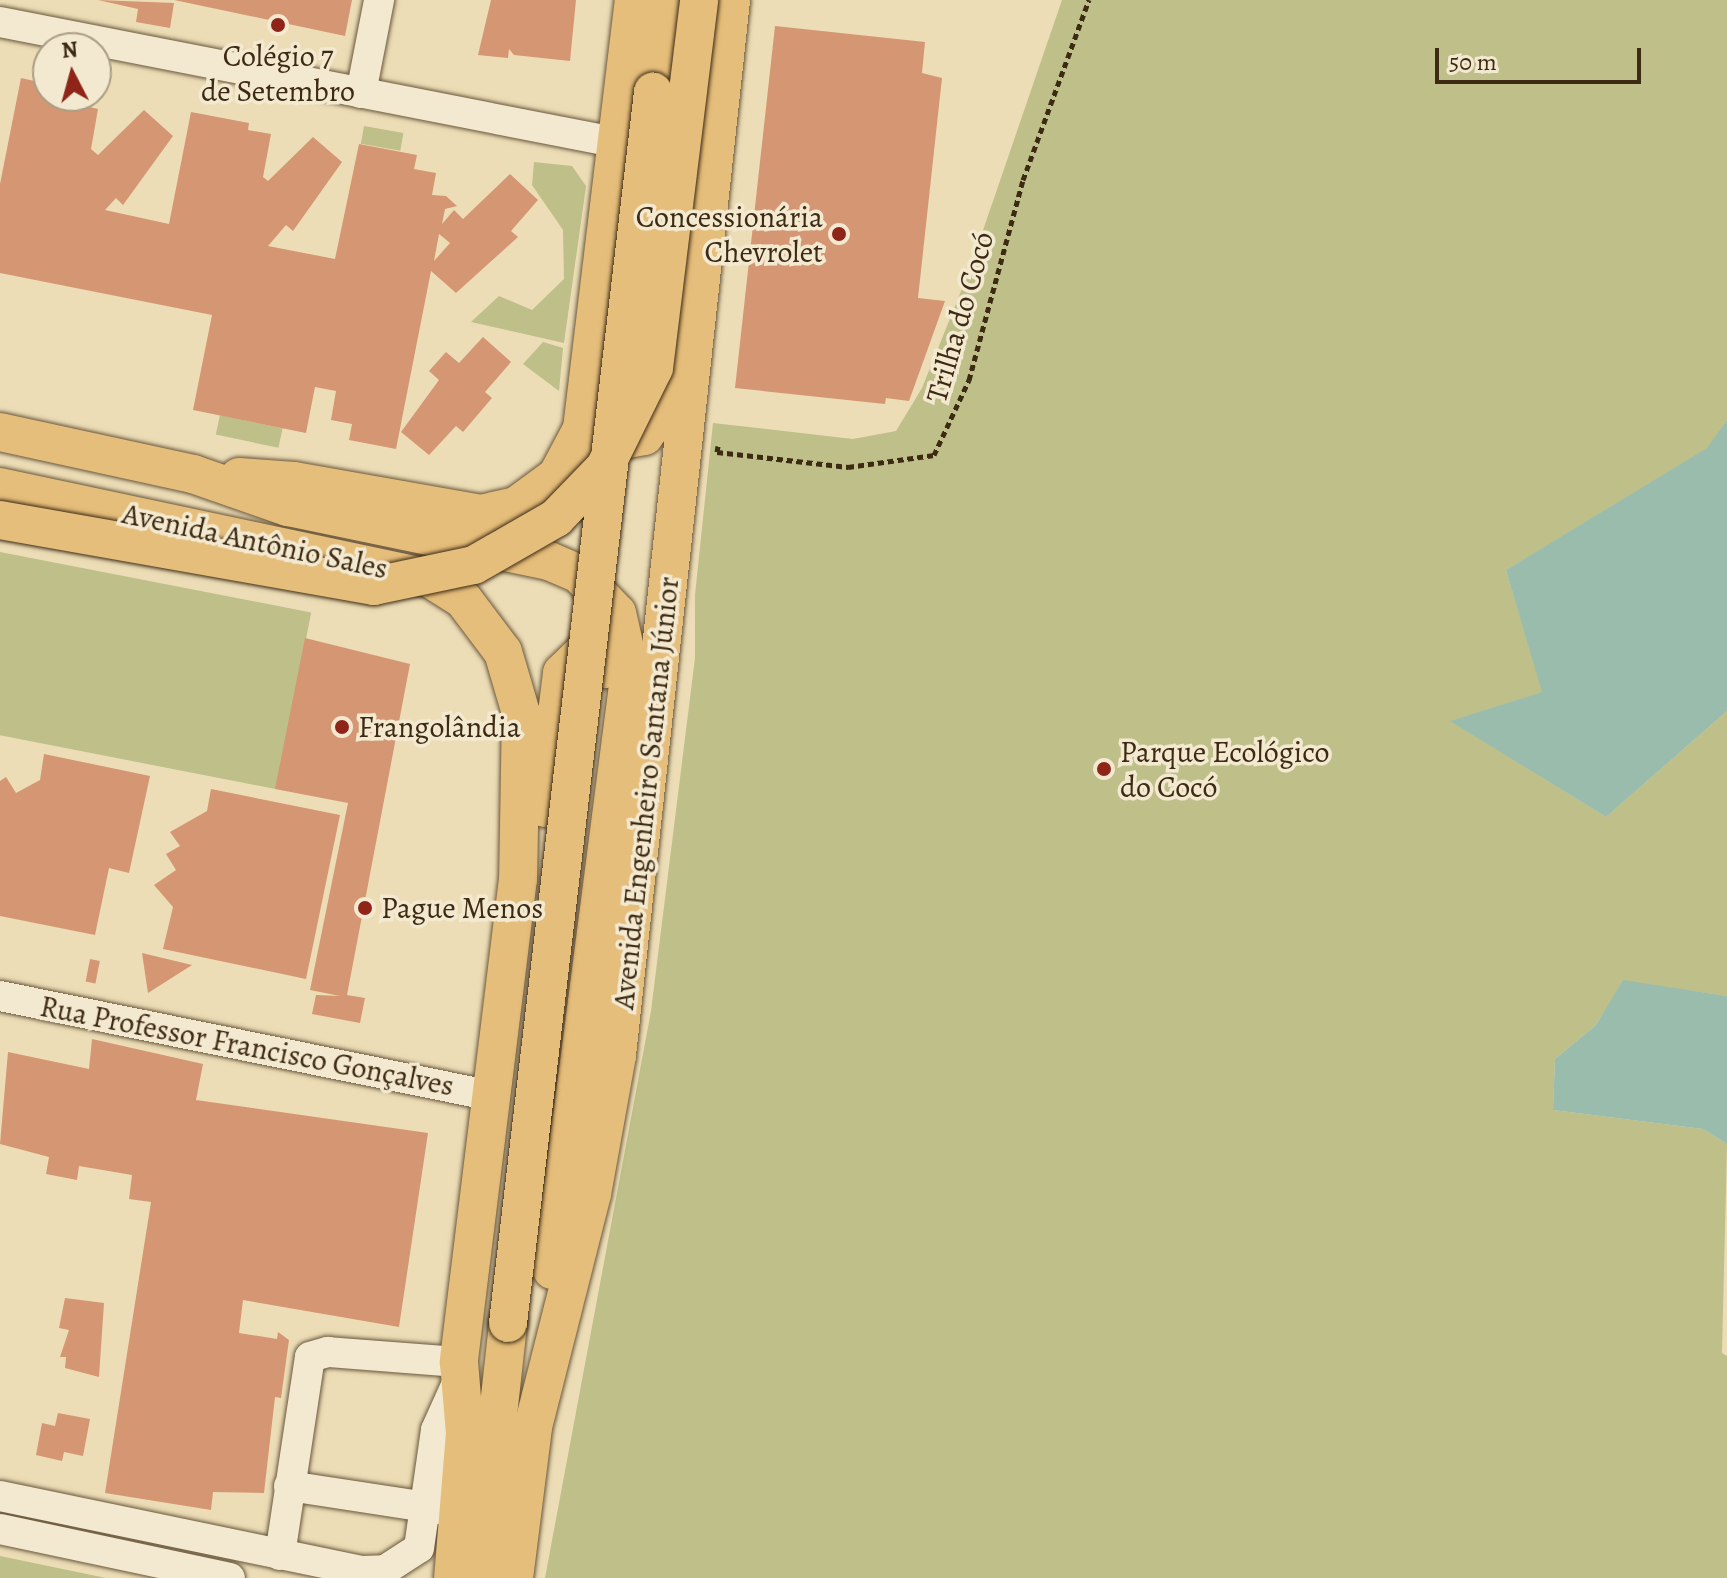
<!DOCTYPE html>
<html>
<head>
<meta charset="utf-8">
<style>
	body { margin:0 }
	#map { position:relative; width:1727px; height:1578px; overflow:hidden; background:#ecddb6; font-family:Alegreya,serif }
	div>[style] { position:absolute }
	.green>* { inset:0; background:#bebf89; transform-origin:0 0 }
	.water>* { inset:0; background:#99bcac }
	.building>* { inset:0; background:#d59673; transform-origin:0 0 }
	.path>* { height:5px; margin-top:-2.5px; transform-origin:0; background:repeating-linear-gradient(90deg,#3d2a13 0 6px,transparent 0 10px) }
	.roads { filter:drop-shadow(0 0 2px #69573c) drop-shadow(0 0 2px #69573c) }
	.minor>* { height:30px; margin:-15px; padding:0 15px; transform-origin:15px; border-radius:15px; background:#f3e9d0 }
	.major>* { height:38px; margin:-19px; padding:0 19px; transform-origin:19px; border-radius:19px; background:#e6be7b }
	.bridges { filter:drop-shadow(0 0 2px #3d2a13) drop-shadow(0 0 2px #3d2a13) }
	.major-bridge>* { height:38px; margin:-19px; padding:0 19px; transform-origin:19px; border-radius:19px; background:#e6be7b }
	.dots>* { width:22px; height:22px; translate:-50% -50%; box-sizing:border-box; border:4px solid #f3e9d0; border-radius:50% }
	span { translate:-50% -50%; white-space:nowrap; text-align:center; line-height:1.15; -webkit-text-stroke:7px #f3e9d0; paint-order:stroke }
	.poi-label { font-size:30px; color:#3d2a13 }
	.right { translate:-100% -50%; text-align:right }
	.left { translate:0 -50%; text-align:left }
	.street-label { font-size:30px; color:#3d2a13 }
	.north { position:absolute; left:32px; top:32px; width:80px; height:80px; box-sizing:border-box; background:#f3e9d0; border:2px solid #aa9d84; border-radius:50%; rotate:354deg; font-size:22px; font-weight:700; line-height:32px; text-align:center; color:#3d2a13 }
	.north::after { content:''; display:block; margin:auto; width:28px; height:36px; background:#8f2418; clip-path:polygon(50% 0,100% 100%,50% 72%,0 100%) }
	.scale { position:absolute; left:1435px; top:48px; width:206px; height:36px; box-sizing:border-box; border:4px solid #3d2a13; border-top:0; padding-left:10px; font-size:24px; line-height:28px; white-space:nowrap; color:#3d2a13; -webkit-text-stroke:6px #f3e9d0; paint-order:stroke }
</style>
</head>
<body>
<div id="map">
	<div class="green">
		<div style="clip-path:polygon(1062px 0,1727px 0,1727px 420px,1708px 448px,1506px 570px,1543px 692px,1451px 721px,1606px 817px,1727px 711px,1727px 996px,1623px 981px,1596px 1025px,1555px 1059px,1553px 1110px,1703px 1129px,1727px 1144px,1722px 1353px,1727px 1356px,1727px 1578px,545px 1578px,651px 1011px,695px 658px,695px 595px,713px 423px,853px 439px,896px 431px,922px 388px,968px 274px)"></div>
		<div style="left:364px;top:126px;width:40px;height:18px;rotate:10deg"></div>
		<div style="clip-path:polygon(534px 162px,572px 166px,586px 186px,564px 343px,471px 322px,499px 296px,532px 310px,564px 279px,563px 230px,532px 185px)"></div>
		<div style="clip-path:polygon(543px 342px,563px 348px,559px 391px,523px 364px)"></div>
		<div style="left:220px;top:415px;width:64px;height:20px;rotate:12deg"></div>
		<div style="left:0;top:552px;width:317px;height:180px;rotate:11deg"></div>
		<div style="clip-path:polygon(0 1556px,106px 1578px,0 1578px)"></div>
	</div>
	<div class="water">
		<div style="clip-path:polygon(1727px 420px,1727px 711px,1606px 817px,1450px 721px,1542px 692px,1506px 570px,1707px 448px)"></div>
		<div style="clip-path:polygon(1623px 980px,1727px 996px,1727px 1144px,1703px 1129px,1553px 1110px,1555px 1059px,1596px 1025px)"></div>
	</div>
	<div class="building">
		<div style="clip-path:polygon(98px 0,174px 3px,170px 28px,136px 22px,138px 9px)"></div>
		<div style="clip-path:polygon(174px 0,352px 0,345px 36px)"></div>
		<div style="clip-path:polygon(491px 0,576px 0,570px 61px,514px 55px,509px 49px,508px 58px,478px 55px)"></div>
		<div style="clip-path:polygon(775px 26px,925px 42px,922px 73px,942px 78px,918px 298px,945px 301px,909px 401px,886px 398px,885px 404px,735px 388px)"></div>
		<div style="clip-path:polygon(evenodd,21px 78px,48px 84px,48px 96px,79px 96px,77px 104px,98px 109px,91px 149px,98px 155px,144px 110px,173px 136px,123px 205px,116px 198px,105px 210px,169px 224px,191px 112px,249px 123px,248px 130px,271px 134px,263px 177px,268px 181px,313px 137px,342px 162px,293px 231px,286px 225px,268px 246px,335px 259px,359px 144px,417px 155px,414px 169px,436px 173px,432px 195px,446px 196px,457px 206px,445px 209px,442px 224px,454px 210px,463px 219px,510px 174px,538px 200px,511px 231px,518px 237px,456px 293px,431px 271px,396px 449px,349px 440px,352px 424px,331px 420px,336px 391px,315px 387px,306px 433px,193px 410px,212px 315px,0 273px,0 184px,21px 78px,439px 234px,450px 243px,434px 261px,439px 234px)"></div>
		<div style="clip-path:polygon(483px 337px,511px 362px,485px 392px,492px 398px,463px 432px,456px 426px,429px 455px,401px 432px,439px 380px,429px 371px,446px 352px,459px 363px)"></div>
		<div style="clip-path:polygon(305px 638px,410px 664px,347px 995px,365px 998px,360px 1023px,312px 1014px,316px 995px,340px 996px,310px 990px,348px 803px,275px 789px)"></div>
		<div style="clip-path:polygon(44px 754px,150px 776px,129px 873px,109px 868px,95px 935px,0 916px,0 781px,6px 777px,16px 793px,40px 780px)"></div>
		<div style="clip-path:polygon(211px 789px,340px 815px,306px 979px,163px 949px,173px 907px,154px 885px,176px 870px,166px 854px,180px 846px,170px 832px,207px 811px)"></div>
		<div style="clip-path:polygon(142px 953px,192px 965px,148px 993px)"></div>
		<div style="left:90px;top:959px;width:10px;height:23px;rotate:11deg"></div>
		<div style="clip-path:polygon(92px 1039px,203px 1064px,196px 1100px,428px 1133px,399px 1327px,243px 1300px,239px 1333px,277px 1339px,278px 1332px,289px 1340px,281px 1398px,275px 1397px,264px 1493px,213px 1492px,211px 1510px,105px 1493px,151px 1202px,129px 1199px,132px 1175px,79px 1166px,77px 1180px,46px 1174px,49px 1157px,0 1144px,8px 1052px,89px 1069px)"></div>
		<div style="clip-path:polygon(65px 1298px,104px 1303px,99px 1377px,65px 1368px,66px 1357px,60px 1357px,69px 1330px,59px 1328px)"></div>
		<div style="clip-path:polygon(58px 1413px,90px 1419px,83px 1456px,64px 1452px,62px 1461px,36px 1455px,42px 1423px,55px 1426px)"></div>
	</div>
	<div class="path">
		<div style="left:718px;top:446px;width:6px;rotate:99deg"></div>
		<div style="left:717px;top:452px;width:132px;rotate:6.5deg"></div>
		<div style="left:848px;top:467px;width:87px;rotate:-7.9deg"></div>
		<div style="left:934px;top:455px;width:83px;rotate:-65deg"></div>
		<div style="left:969px;top:380px;width:207px;rotate:-74.9deg"></div>
		<div style="left:1023px;top:180px;width:192px;rotate:-69.9deg"></div>
	</div>
	<div class="roads">
		<div class="minor">
			<div style="left:0;top:22px;width:631px;rotate:11.06deg"></div>
			<div style="left:361px;top:93px;width:95px;rotate:-79deg"></div>
			<div style="left:0;top:996px;width:503px;rotate:11.47deg"></div>
			<div style="left:289px;top:1486px;width:158px;rotate:8.7deg"></div>
			<div style="left:0;top:1496px;width:369px;rotate:11.7deg"></div>
			<div style="left:361px;top:1571px;width:24px;rotate:-2deg"></div>
			<div style="left:385px;top:1570px;width:40px;rotate:-32.9deg"></div>
			<div style="left:419px;top:1548px;width:119px;rotate:-81.8deg"></div>
			<div style="left:436px;top:1430px;width:54px;rotate:-65.8deg"></div>
			<div style="left:0;top:1529px;width:235px;rotate:12deg"></div>
			<div style="left:280px;top:1555px;width:200px;rotate:-81.4deg"></div>
			<div style="left:310px;top:1357px;width:19px;rotate:-16deg"></div>
			<div style="left:328px;top:1352px;width:131px;rotate:4.4deg"></div>
		</div>
		<div class="major">
			<div style="left:653px;top:92px;width:93px;rotate:-83.8deg"></div>
			<div style="left:0;top:432px;width:198px;rotate:12.3deg"></div>
			<div style="left:193px;top:474px;width:101px;rotate:19.2deg"></div>
			<div style="left:288px;top:507px;width:267px;rotate:11.7deg"></div>
			<div style="left:549px;top:561px;width:33px;rotate:23deg"></div>
			<div style="left:579px;top:574px;width:54px;rotate:45.7deg"></div>
			<div style="left:617px;top:613px;width:58px;rotate:77.2deg"></div>
			<div style="left:630px;top:670px;width:605px;rotate:97.41deg"></div>
			<div style="left:596px;top:432px;width:17px;rotate:36deg"></div>
			<div style="left:610px;top:442px;width:35px;rotate:-10deg"></div>
			<div style="left:644px;top:436px;width:38px;rotate:-53deg"></div>
			<div style="left:667px;top:406px;width:35px;rotate:-70deg"></div>
			<div style="left:239px;top:477px;width:55px;rotate:4.2deg"></div>
			<div style="left:294px;top:481px;width:190px;rotate:10deg"></div>
			<div style="left:481px;top:514px;width:36px;rotate:-13deg"></div>
			<div style="left:516px;top:506px;width:51px;rotate:-36.2deg"></div>
			<div style="left:557px;top:476px;width:53px;rotate:-62deg"></div>
			<div style="left:582px;top:429px;width:432px;rotate:-83.1deg"></div>
			<div style="left:0;top:487px;width:439px;rotate:12deg"></div>
			<div style="left:429px;top:578px;width:40px;rotate:32deg"></div>
			<div style="left:463px;top:599px;width:66px;rotate:53deg"></div>
			<div style="left:503px;top:652px;width:64px;rotate:73.6deg"></div>
			<div style="left:521px;top:713px;width:166px;rotate:91deg"></div>
			<div style="left:518px;top:879px;width:487px;rotate:97deg"></div>
			<div style="left:459px;top:1362px;width:71px;rotate:85.2deg"></div>
			<div style="left:465px;top:1433px;width:145px;rotate:94.7deg"></div>
			<div style="left:545px;top:808px;width:136px;rotate:-82.8deg"></div>
			<div style="left:562px;top:673px;width:30px;rotate:-44deg"></div>
			<div style="left:584px;top:652px;width:27px;rotate:39deg"></div>
			<div style="left:480px;top:1578px;width:257px;rotate:-83.7deg"></div>
			<div style="left:514px;top:1578px;width:152px;rotate:-82.8deg"></div>
			<div style="left:533px;top:1427px;width:240px;rotate:-75.8deg"></div>
			<div style="left:592px;top:1194px;width:141px;rotate:-79.8deg"></div>
			<div style="left:617px;top:1055px;width:1061px;rotate:-83.83deg"></div>
		</div>
	</div>
	<div class="bridges">
		<div class="major-bridge">
			<div style="left:0;top:520px;width:380px;rotate:10deg"></div>
			<div style="left:374px;top:586px;width:102px;rotate:-11.9deg"></div>
			<div style="left:474px;top:565px;width:95px;rotate:-29.8deg"></div>
			<div style="left:556px;top:518px;width:71px;rotate:-46.1deg"></div>
			<div style="left:605px;top:467px;width:110px;rotate:-63.7deg"></div>
			<div style="left:654px;top:368px;width:371px;rotate:-83deg"></div>
			<div style="left:508px;top:1323px;width:1240px;rotate:-83.28deg"></div>
		</div>
	</div>
	<div class="dots">
		<div style="left:278px;top:25px;background:#8f2418"></div>
		<div style="left:839px;top:234px;background:#8f2418"></div>
		<div style="left:342px;top:727px;background:#8f2418"></div>
		<div style="left:1104px;top:769px;background:#8f2418"></div>
		<div style="left:365px;top:908px;background:#8f2418"></div>
	</div>
	<div class="poi-label">
		<span style="left:278px;top:73px">Colégio 7<br>de Setembro</span>
		<span class="right" style="left:823px;top:234px">Concessionária<br>Chevrolet</span>
		<span class="left" style="left:358px;top:727px">Frangolândia</span>
		<span class="left" style="left:1120px;top:769px">Parque Ecológico<br>do Cocó</span>
		<span class="left" style="left:381px;top:908px">Pague Menos</span>
	</div>
	<div class="street-label">
		<span style="left:960px;top:317px;rotate:-74deg">Trilha do Cocó</span>
		<span style="left:255px;top:541px;rotate:12deg">Avenida Antônio Sales</span>
		<span style="left:646px;top:793px;rotate:-84deg">Avenida Engenheiro Santana Júnior</span>
		<span style="left:247px;top:1046px;rotate:11deg">Rua Professor Francisco Gonçalves</span>
	</div>
	<div class="north">N</div>
	<div class="scale">50 m</div>
</div>
</body>
</html>
